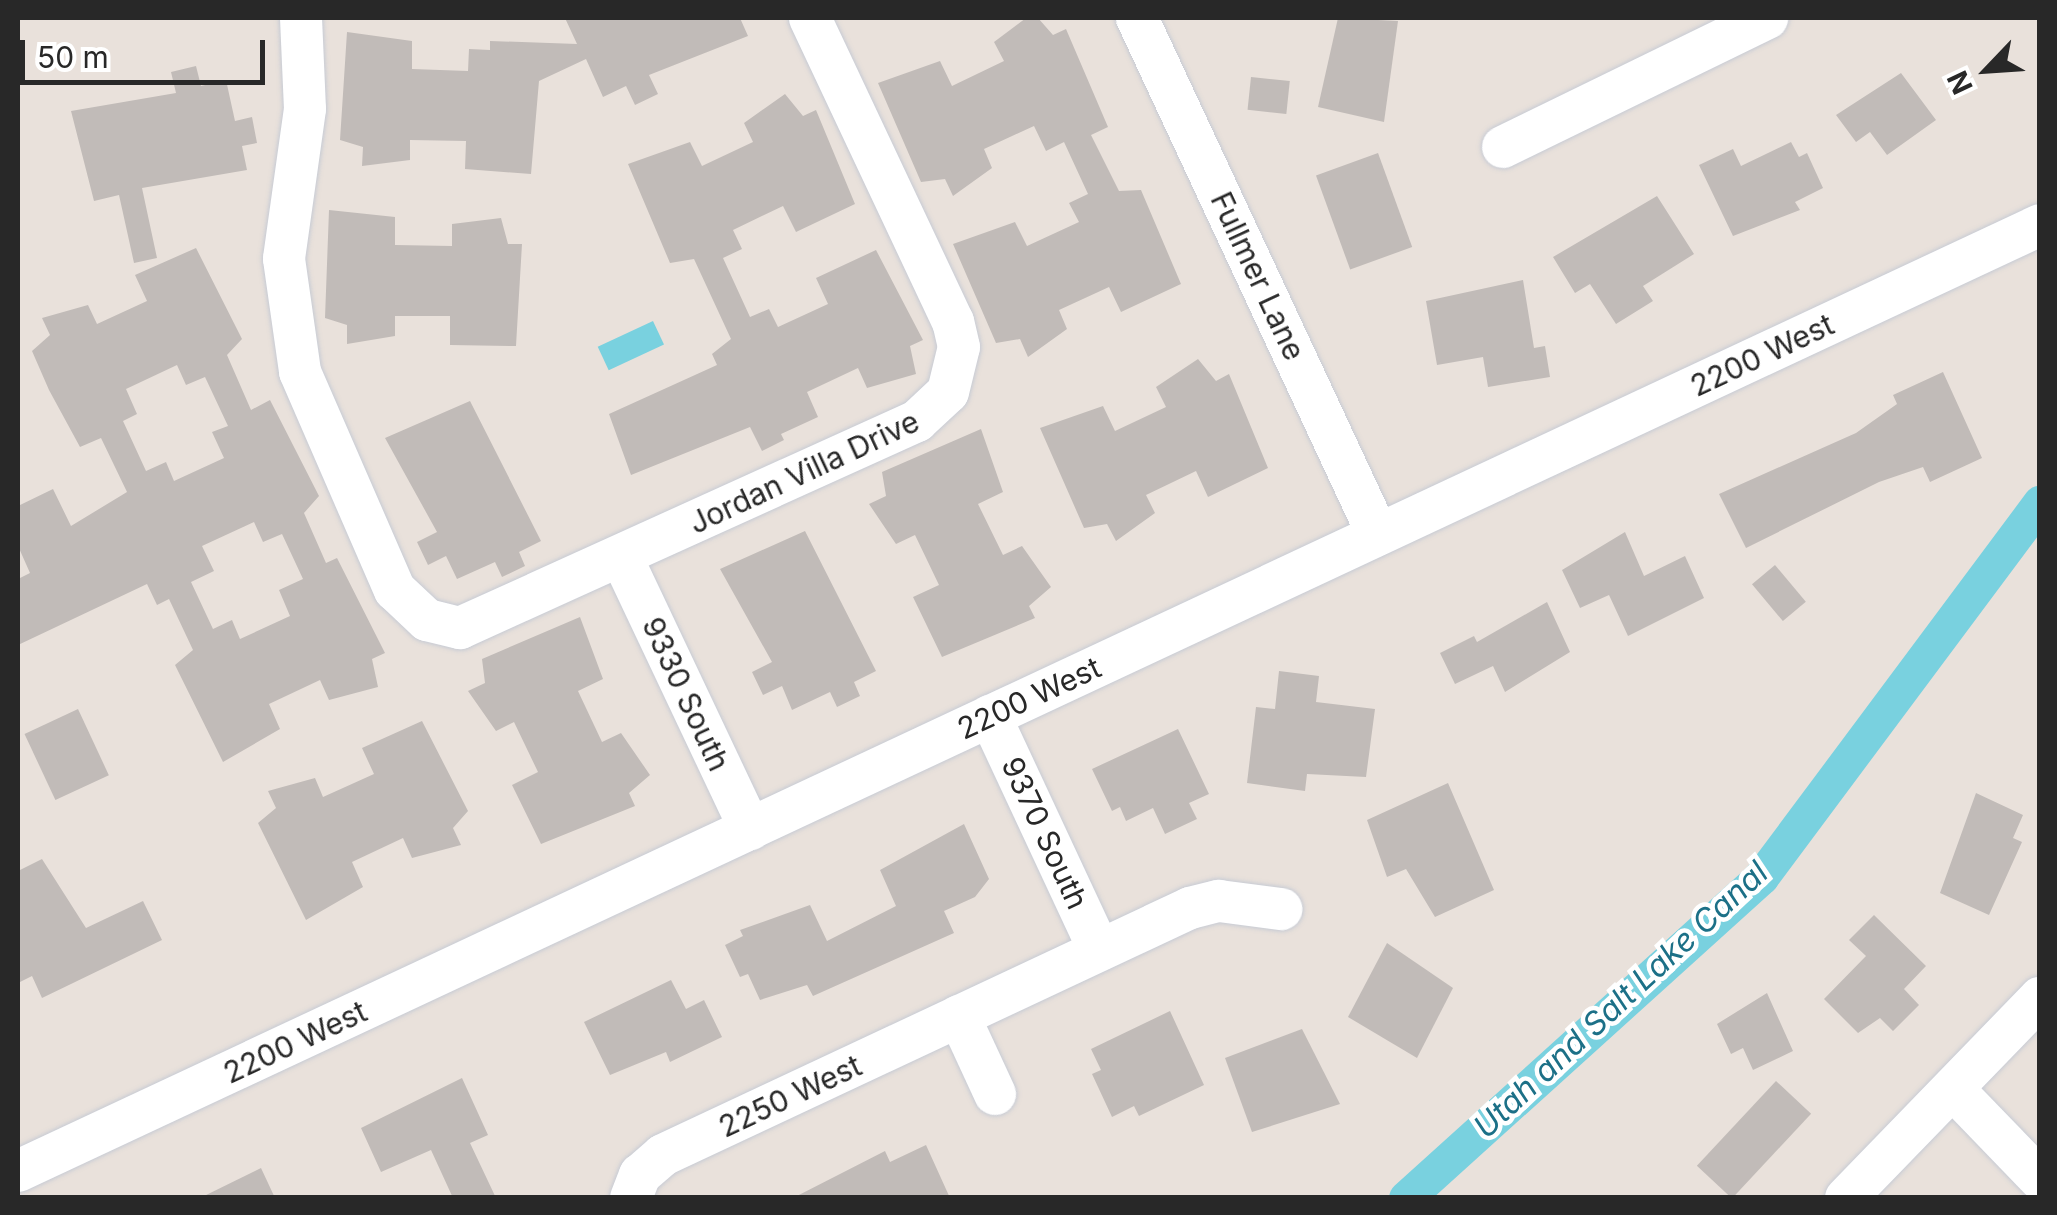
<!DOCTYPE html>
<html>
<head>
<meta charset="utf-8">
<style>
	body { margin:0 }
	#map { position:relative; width:2057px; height:1215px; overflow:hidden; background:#e9e1db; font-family:Inter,sans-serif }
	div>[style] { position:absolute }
	.water>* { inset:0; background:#79d1df; transform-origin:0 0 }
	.canal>* { height:35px; margin:-17.5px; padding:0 17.5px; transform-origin:17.5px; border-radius:17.5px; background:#79d1df }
	.building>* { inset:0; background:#c1bbb8; transform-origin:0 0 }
	.roads { filter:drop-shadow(0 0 2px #c7cbd4) drop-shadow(0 0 2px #c7cbd4) }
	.minor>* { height:42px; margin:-21px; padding:0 21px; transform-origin:21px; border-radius:21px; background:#fff }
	span { translate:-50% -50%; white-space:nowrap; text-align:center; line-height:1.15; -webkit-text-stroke:9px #fff; paint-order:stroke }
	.street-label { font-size:30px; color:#282828 }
	.water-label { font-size:32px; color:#1c7087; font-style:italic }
	.frame { position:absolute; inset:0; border:20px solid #282828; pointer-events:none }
	.north { position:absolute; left:1937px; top:20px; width:100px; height:100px; -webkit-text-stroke:8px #fff; paint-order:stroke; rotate:245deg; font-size:28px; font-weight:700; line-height:40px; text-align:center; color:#282828 }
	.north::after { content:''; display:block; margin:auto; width:35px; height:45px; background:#282828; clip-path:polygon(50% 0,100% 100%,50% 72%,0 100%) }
	.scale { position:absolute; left:20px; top:40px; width:245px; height:45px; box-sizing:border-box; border:5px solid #282828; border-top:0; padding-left:12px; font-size:30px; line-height:35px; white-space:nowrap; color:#282828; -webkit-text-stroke:8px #fff; paint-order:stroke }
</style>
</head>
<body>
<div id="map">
	<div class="water">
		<div style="left:653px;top:321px;width:26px;height:61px;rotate:65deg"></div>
	</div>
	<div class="canal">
		<div style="left:1406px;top:1198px;width:479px;rotate:-42.1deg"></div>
		<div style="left:1761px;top:877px;width:467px;rotate:-53.3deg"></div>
	</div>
	<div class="building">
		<div style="clip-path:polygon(565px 18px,740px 18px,748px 36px,649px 75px,658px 94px,635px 105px,626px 86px,603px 97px,586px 59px,539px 81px,531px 174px,465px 169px,466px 141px,410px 140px,410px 160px,362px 166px,363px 147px,340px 140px,347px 32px,412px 41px,412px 69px,468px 71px,469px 49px,490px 50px,490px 41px,577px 44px)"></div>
		<div style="clip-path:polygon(1026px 18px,1038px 18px,1053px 35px,1066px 29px,1108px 127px,1091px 135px,1119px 191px,1141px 190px,1181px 284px,1121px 312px,1109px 287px,1059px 310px,1067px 329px,1028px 357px,1020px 339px,996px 343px,953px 244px,1015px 222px,1027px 246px,1079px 222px,1069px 203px,1088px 194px,1064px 142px,1046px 151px,1034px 126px,984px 149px,992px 168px,953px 196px,945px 179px,921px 182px,878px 83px,940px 61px,952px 86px,1004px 61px,994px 42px)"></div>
		<div style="clip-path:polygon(1338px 18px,1398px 21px,1384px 122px,1318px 107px)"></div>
		<div style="clip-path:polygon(196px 66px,201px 86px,226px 80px,235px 121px,252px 117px,257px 143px,242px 146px,247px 170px,142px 188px,157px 258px,134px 263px,119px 195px,94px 201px,71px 111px,176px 93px,171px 72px)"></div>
		<div style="clip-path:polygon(1901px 73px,1936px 120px,1887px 155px,1870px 132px,1856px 142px,1836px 115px)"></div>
		<div style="left:1251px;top:77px;width:39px;height:33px;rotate:6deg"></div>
		<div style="clip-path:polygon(785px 94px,803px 116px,816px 110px,855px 204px,796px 232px,783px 206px,733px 230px,742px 249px,723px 258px,750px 317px,769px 309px,778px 327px,828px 304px,816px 278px,876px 250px,923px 340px,910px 346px,916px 374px,867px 388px,858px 368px,807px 392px,818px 417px,781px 434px,784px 440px,762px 451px,750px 427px,631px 475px,609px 414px,717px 365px,712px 354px,731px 339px,694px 259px,670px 263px,628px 164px,690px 142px,702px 166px,753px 142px,744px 123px)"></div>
		<div style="clip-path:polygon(1791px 142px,1799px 157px,1807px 153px,1823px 188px,1795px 202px,1800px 210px,1733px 236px,1699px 165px,1733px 149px,1741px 166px)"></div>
		<div style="left:1378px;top:153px;width:100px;height:66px;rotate:70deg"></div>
		<div style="clip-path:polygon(1657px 196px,1694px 254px,1643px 286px,1653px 301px,1616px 324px,1590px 284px,1575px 293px,1553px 257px)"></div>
		<div style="clip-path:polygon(329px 210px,395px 217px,395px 245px,452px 246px,452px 224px,501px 218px,508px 244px,522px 244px,516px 346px,450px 345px,450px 316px,395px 316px,395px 336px,347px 344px,347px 325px,325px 318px)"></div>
		<div style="clip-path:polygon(evenodd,196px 248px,242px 339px,227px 355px,251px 410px,270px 400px,319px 496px,304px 513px,326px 563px,337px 558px,385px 653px,372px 659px,378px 687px,329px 700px,320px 680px,269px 704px,280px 729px,223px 762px,175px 665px,193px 650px,169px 599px,157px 605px,147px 584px,18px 645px,18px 579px,30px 573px,18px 546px,18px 506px,53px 489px,71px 526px,127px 492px,101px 438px,80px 447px,49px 390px,32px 351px,50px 335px,42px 318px,88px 305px,97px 324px,147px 301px,135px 275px,196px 248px,177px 365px,186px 385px,205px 377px,228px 426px,212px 432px,224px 458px,174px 481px,166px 462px,146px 471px,123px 421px,137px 414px,126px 389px,177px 365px,196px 248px,254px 522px,263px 542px,282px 534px,303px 579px,279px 590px,290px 616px,240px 639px,232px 620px,213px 629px,191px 582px,214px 571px,202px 546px,254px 522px)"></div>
		<div style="clip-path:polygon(1523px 280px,1534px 348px,1545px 346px,1550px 377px,1488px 387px,1483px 357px,1437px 365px,1426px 301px)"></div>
		<div style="clip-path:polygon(1198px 359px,1216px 381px,1229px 374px,1268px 468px,1208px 497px,1196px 471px,1146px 495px,1155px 513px,1116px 541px,1107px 524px,1084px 528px,1040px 428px,1103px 406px,1115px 431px,1166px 407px,1156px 387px)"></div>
		<div style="clip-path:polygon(1943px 372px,1982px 458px,1930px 482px,1923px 467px,1879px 482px,1746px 548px,1719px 494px,1856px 433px,1897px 404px,1893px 395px)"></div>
		<div style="clip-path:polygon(470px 401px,541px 541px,519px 552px,525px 566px,502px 577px,495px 562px,457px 579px,446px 556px,428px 565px,417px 542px,437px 532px,385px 438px)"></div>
		<div style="clip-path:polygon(981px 429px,1003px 492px,978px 504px,1003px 555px,1022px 546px,1051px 587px,1029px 606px,1035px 618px,942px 657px,913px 597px,939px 585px,915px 535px,896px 544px,869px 504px,886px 496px,882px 472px)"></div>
		<div style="clip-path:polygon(805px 531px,876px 671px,854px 682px,860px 696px,837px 707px,830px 692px,792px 710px,782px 686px,763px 695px,752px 672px,772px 662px,720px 569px)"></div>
		<div style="clip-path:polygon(1625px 532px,1644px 576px,1685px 556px,1704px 598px,1628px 636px,1609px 595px,1580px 608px,1562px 570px)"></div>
		<div style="left:1775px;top:565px;width:48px;height:30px;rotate:50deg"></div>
		<div style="clip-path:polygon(1547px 602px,1570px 652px,1505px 692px,1493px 666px,1455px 684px,1440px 653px,1474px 636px,1477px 642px)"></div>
		<div style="clip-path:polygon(580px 617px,603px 679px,578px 691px,602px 742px,621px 733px,650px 775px,629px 793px,635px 806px,541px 844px,512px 785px,538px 772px,514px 722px,496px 731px,468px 691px,485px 683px,482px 659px)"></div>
		<div style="clip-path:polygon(1279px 671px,1319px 676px,1316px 702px,1375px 709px,1366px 777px,1307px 774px,1305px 791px,1247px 783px,1256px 707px,1275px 709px)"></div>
		<div style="left:78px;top:709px;width:73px;height:59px;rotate:65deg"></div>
		<div style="clip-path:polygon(422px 721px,468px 811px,453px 828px,461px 845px,412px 858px,403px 838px,352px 862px,363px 887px,306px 920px,258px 823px,276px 808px,268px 791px,315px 778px,323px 797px,374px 774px,362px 748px)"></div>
		<div style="clip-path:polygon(1178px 729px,1209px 794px,1189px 803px,1197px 819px,1165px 834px,1153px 808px,1126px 821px,1120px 807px,1112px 811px,1092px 769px)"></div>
		<div style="clip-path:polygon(1448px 783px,1494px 890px,1435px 917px,1406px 869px,1387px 877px,1367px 820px)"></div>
		<div style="clip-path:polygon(1976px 793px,2023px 815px,2013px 838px,2022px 842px,1989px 915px,1940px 893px)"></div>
		<div style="clip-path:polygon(964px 824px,989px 879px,975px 897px,944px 911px,954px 933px,813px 996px,807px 985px,760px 1000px,748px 974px,740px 977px,725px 945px,743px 936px,740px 930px,810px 905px,827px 941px,896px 906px,880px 870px)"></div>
		<div style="clip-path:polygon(42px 859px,86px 928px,143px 901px,162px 940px,42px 998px,32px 976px,18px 983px,18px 871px)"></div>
		<div style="clip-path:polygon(1874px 915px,1926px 966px,1904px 989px,1919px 1005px,1893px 1031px,1880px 1018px,1858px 1033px,1824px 999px,1866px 956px,1849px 940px)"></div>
		<div style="clip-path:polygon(1387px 943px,1453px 988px,1417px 1058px,1348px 1017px)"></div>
		<div style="clip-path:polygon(671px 980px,686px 1009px,704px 1000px,722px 1037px,670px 1062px,666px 1052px,610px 1075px,584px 1022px)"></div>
		<div style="clip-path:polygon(1767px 993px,1793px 1051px,1753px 1070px,1743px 1048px,1731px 1054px,1717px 1024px)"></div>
		<div style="clip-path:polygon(1170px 1011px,1204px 1085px,1139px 1116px,1134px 1106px,1112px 1117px,1092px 1074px,1101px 1070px,1091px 1049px)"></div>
		<div style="clip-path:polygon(1302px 1029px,1340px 1104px,1252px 1132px,1225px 1058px)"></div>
		<div style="clip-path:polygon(462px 1078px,488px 1135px,470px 1143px,496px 1198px,453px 1198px,431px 1150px,381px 1172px,361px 1128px)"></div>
		<div style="left:1776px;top:1081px;width:48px;height:116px;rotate:43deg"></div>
		<div style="clip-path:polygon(926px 1145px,950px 1198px,793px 1198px,885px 1151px,890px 1162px)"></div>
		<div style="clip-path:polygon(261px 1168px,275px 1198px,200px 1198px)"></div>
	</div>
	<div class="roads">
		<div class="minor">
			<div style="left:301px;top:18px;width:91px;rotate:87.5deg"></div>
			<div style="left:305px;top:109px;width:151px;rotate:98deg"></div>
			<div style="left:284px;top:259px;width:114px;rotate:81.9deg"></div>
			<div style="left:300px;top:372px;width:238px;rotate:66.5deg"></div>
			<div style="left:395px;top:590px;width:44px;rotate:43.2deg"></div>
			<div style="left:427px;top:620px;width:34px;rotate:14deg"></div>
			<div style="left:460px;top:628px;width:502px;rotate:-24.37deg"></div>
			<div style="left:917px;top:421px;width:42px;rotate:-43.1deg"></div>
			<div style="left:948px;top:392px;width:46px;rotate:-76.3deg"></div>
			<div style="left:959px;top:347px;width:26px;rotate:-103deg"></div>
			<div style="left:953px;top:322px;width:336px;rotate:-115.2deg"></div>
			<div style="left:1137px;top:18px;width:570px;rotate:65.01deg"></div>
			<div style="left:1503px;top:147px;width:294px;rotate:-26deg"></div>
			<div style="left:622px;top:558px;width:300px;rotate:64.7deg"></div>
			<div style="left:990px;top:716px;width:258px;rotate:65deg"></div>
			<div style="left:959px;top:1016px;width:86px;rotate:65.2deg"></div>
			<div style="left:1953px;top:1089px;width:125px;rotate:46deg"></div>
			<div style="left:18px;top:1171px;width:2232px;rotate:-25.07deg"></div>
			<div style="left:631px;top:1198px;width:25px;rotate:-69deg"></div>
			<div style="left:640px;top:1175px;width:30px;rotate:-41deg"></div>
			<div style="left:663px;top:1155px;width:582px;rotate:-25.11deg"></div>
			<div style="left:1190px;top:908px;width:30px;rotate:-14deg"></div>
			<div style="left:1219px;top:901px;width:63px;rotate:7.4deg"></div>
			<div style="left:1846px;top:1198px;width:279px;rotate:-45.9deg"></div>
		</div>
	</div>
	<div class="street-label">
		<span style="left:1258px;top:276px;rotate:65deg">Fullmer Lane</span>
		<span style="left:1762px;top:355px;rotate:-25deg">2200 West</span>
		<span style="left:804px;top:472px;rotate:-25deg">Jordan Villa Drive</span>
		<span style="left:686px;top:694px;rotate:65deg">9330 South</span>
		<span style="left:1029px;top:698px;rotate:-25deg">2200 West</span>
		<span style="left:1045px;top:833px;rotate:65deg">9370 South</span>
		<span style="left:295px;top:1042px;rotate:-25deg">2200 West</span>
		<span style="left:790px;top:1096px;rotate:-25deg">2250 West</span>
	</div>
	<div class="water-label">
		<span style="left:1621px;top:1000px;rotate:-43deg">Utah and Salt Lake Canal</span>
	</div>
	<div class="frame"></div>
	<div class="north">N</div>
	<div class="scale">50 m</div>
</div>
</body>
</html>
